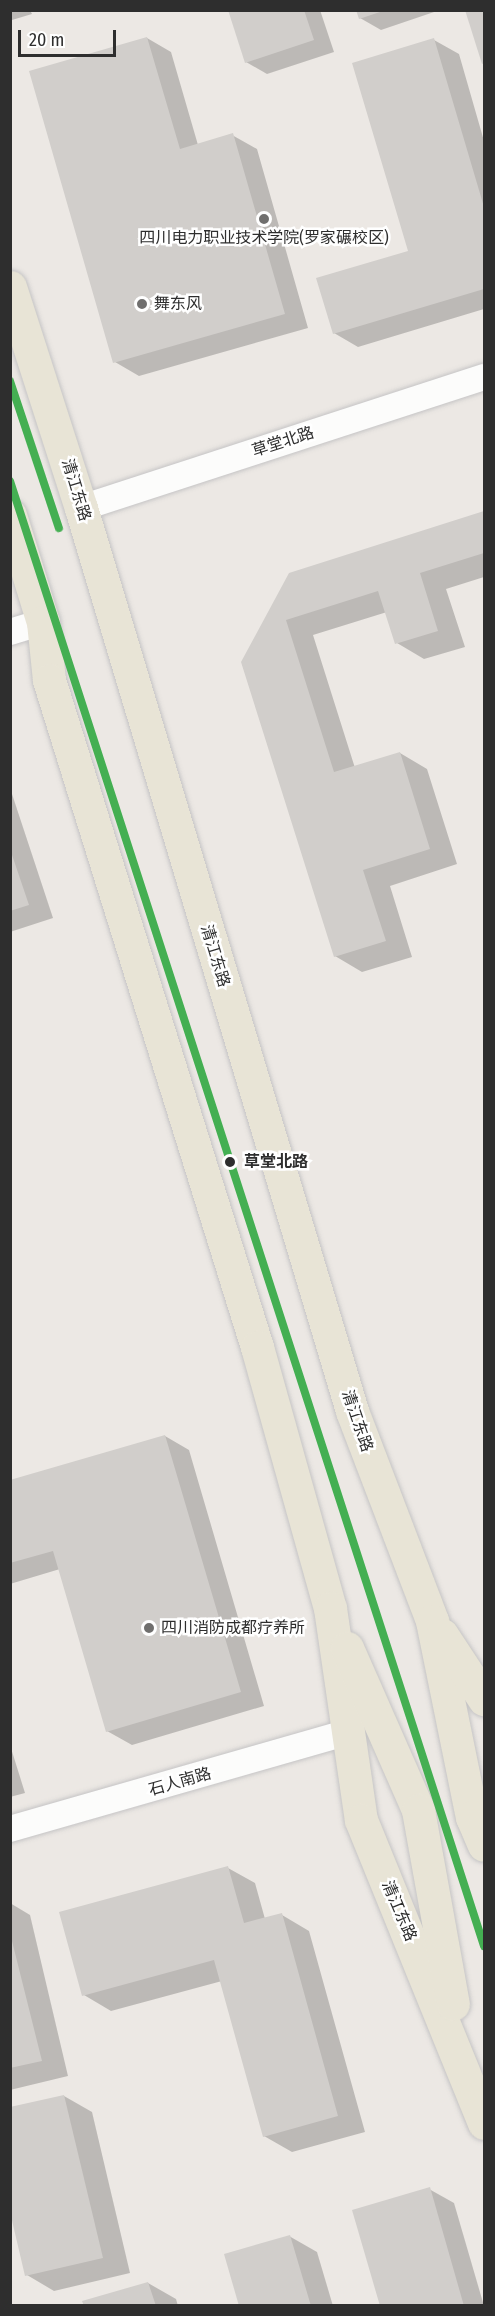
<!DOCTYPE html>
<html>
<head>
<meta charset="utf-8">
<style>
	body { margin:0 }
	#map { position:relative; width:495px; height:2316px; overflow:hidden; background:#ece8e4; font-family:"Fira Sans Condensed","Noto Sans SC",sans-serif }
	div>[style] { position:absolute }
	.shadow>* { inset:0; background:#0003 }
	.building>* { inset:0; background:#d1cecb }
	.roads { filter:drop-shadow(0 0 2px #c5c4c5) drop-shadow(0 0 2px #c5c4c5) }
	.minor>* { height:26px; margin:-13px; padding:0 13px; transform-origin:13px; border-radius:13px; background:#fcfcfb }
	.primary>* { height:33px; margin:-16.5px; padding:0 16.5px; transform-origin:16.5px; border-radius:16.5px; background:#e8e4d6 }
	.metro-1>* { height:8px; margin:-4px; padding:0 4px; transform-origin:4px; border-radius:4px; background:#44af52 }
	.dots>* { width:16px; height:16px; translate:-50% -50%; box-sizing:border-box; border:3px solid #fff; border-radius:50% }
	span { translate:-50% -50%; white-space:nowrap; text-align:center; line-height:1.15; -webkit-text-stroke:5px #fff; paint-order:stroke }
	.poi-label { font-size:16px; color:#2e2e2e }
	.left { translate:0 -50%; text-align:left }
	.street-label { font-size:16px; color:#2e2e2e }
	.stop-label { font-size:16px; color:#2e2e2e; font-weight:700 }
	.frame { position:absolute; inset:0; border:12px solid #2e2e2e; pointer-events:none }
	.scale { position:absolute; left:18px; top:30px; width:98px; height:27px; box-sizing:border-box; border:3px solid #2e2e2e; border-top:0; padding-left:8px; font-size:18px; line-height:21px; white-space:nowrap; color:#2e2e2e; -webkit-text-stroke:4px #fff; paint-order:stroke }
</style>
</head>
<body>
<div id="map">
	<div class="shadow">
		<div style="clip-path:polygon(10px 10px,30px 10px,32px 14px,12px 20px)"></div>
		<div style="clip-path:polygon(229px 10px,320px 10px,334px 52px,267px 74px,246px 62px)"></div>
		<div style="clip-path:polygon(357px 10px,436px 10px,437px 11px,381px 30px,360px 18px)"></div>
		<div style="clip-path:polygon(467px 10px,484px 10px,484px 63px,483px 63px)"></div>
		<div style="clip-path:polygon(147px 38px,171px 52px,198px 145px,232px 135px,257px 149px,308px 328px,139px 376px,115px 362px)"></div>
		<div style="clip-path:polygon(434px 40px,459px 54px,484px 141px,484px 309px,358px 347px,334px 333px,410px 252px)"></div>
		<div style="clip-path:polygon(484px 513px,484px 577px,446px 589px,465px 647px,424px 659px,397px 643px,387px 612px,313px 635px,355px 768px,400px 753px,427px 769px,457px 864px,390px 886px,412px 957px,362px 972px,335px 956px,242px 663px,290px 574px)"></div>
		<div style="clip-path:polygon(10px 788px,53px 918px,10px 932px)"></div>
		<div style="clip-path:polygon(165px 1436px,189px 1450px,264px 1706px,132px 1745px,107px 1731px,60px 1569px,10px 1584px,10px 1481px)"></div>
		<div style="clip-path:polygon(10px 1745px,25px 1793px,10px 1797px)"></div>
		<div style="clip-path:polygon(228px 1868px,255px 1883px,265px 1919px,282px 1915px,309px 1931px,365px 2132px,292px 2152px,264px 2136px,222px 1981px,111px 2011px,84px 1995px)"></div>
		<div style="clip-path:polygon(10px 1903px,30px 1915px,68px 2076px,10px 2090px)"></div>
		<div style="clip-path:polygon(64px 2096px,92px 2112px,130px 2273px,54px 2291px,27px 2275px)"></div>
		<div style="clip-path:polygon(429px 2189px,454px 2203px,484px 2306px,382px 2306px)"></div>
		<div style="clip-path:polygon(289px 2236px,317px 2252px,333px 2306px,241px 2306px)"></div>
		<div style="clip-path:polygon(148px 2283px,176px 2299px,178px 2306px,85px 2306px)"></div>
	</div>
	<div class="building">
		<div style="clip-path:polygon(228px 10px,304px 10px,314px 40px,245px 63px)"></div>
		<div style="clip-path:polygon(356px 10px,383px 10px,383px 11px,359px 19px)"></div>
		<div style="clip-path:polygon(465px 10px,484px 10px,484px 63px,482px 64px)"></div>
		<div style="clip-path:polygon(147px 37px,180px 149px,233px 133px,285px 314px,113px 363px,29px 71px)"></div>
		<div style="clip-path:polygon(434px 38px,484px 207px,484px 289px,333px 334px,316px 278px,408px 251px,352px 63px)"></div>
		<div style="clip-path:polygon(484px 511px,484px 553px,420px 573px,438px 631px,395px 644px,378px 591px,286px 620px,334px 772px,400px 752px,430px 849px,363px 870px,386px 941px,334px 957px,241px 662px,289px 573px)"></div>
		<div style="clip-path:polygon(10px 849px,29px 905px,10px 911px)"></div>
		<div style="clip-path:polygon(165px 1435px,241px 1692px,106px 1732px,53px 1551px,10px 1563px,10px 1480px)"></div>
		<div style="clip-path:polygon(228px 1866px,244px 1923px,282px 1913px,338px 2116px,263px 2137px,214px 1960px,82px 1996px,59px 1912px)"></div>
		<div style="clip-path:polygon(10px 1933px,42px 2061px,10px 2068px)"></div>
		<div style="clip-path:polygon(64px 2095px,103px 2258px,25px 2276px,10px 2212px,10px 2107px)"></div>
		<div style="clip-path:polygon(430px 2187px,464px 2306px,380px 2306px,352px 2210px)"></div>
		<div style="clip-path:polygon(290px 2235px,311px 2306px,239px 2306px,224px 2254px)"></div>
		<div style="clip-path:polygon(148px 2282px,156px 2306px,84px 2306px,82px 2301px)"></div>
	</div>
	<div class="roads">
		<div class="minor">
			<div style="left:81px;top:508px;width:424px;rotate:-18deg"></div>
			<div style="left:10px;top:632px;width:34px;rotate:-17deg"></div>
			<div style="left:10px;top:1829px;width:352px;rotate:-16deg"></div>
		</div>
		<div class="primary">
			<div style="left:10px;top:287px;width:232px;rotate:72.2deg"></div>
			<div style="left:81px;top:508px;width:943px;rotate:73.29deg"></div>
			<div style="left:352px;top:1411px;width:225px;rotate:69.1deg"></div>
			<div style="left:432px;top:1621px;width:200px;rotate:78.5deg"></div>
			<div style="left:472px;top:1817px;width:30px;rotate:67deg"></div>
			<div style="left:10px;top:515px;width:112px;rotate:72.9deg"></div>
			<div style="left:43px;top:622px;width:58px;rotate:84.1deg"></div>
			<div style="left:49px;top:680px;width:699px;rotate:72.68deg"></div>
			<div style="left:257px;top:1347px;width:271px;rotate:74.4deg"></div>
			<div style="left:330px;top:1608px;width:214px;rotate:81.7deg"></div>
			<div style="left:361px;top:1820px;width:327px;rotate:67.9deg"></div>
			<div style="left:442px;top:1635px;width:77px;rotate:56.7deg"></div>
			<div style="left:347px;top:1648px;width:177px;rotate:66.3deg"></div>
			<div style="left:418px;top:1810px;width:197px;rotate:79.8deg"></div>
		</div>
	</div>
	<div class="metro-1">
		<div style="left:10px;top:381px;width:155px;rotate:71.6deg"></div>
		<div style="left:10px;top:481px;width:1540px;rotate:72.07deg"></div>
	</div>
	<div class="dots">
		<div style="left:264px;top:219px;background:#706f6e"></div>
		<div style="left:142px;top:304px;background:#706f6e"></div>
		<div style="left:230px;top:1162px;background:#2e2e2e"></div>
		<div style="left:149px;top:1628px;background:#706f6e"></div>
	</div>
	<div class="poi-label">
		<span style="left:264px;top:238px">四川电力职业技术学院(罗家碾校区)</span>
		<span class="left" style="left:154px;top:304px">舞东风</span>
		<span class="left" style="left:161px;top:1628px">四川消防成都疗养所</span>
	</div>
	<div class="street-label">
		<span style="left:283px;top:442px;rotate:-18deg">草堂北路</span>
		<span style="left:76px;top:490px;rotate:73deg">清江东路</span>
		<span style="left:215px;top:956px;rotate:73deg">清江东路</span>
		<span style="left:357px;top:1421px;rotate:71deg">清江东路</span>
		<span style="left:180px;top:1782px;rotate:-16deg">石人南路</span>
		<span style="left:399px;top:1911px;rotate:67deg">清江东路</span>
	</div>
	<div class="stop-label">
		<span class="left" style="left:244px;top:1162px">草堂北路</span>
	</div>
	<div class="frame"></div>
	<div class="scale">20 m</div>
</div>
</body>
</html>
